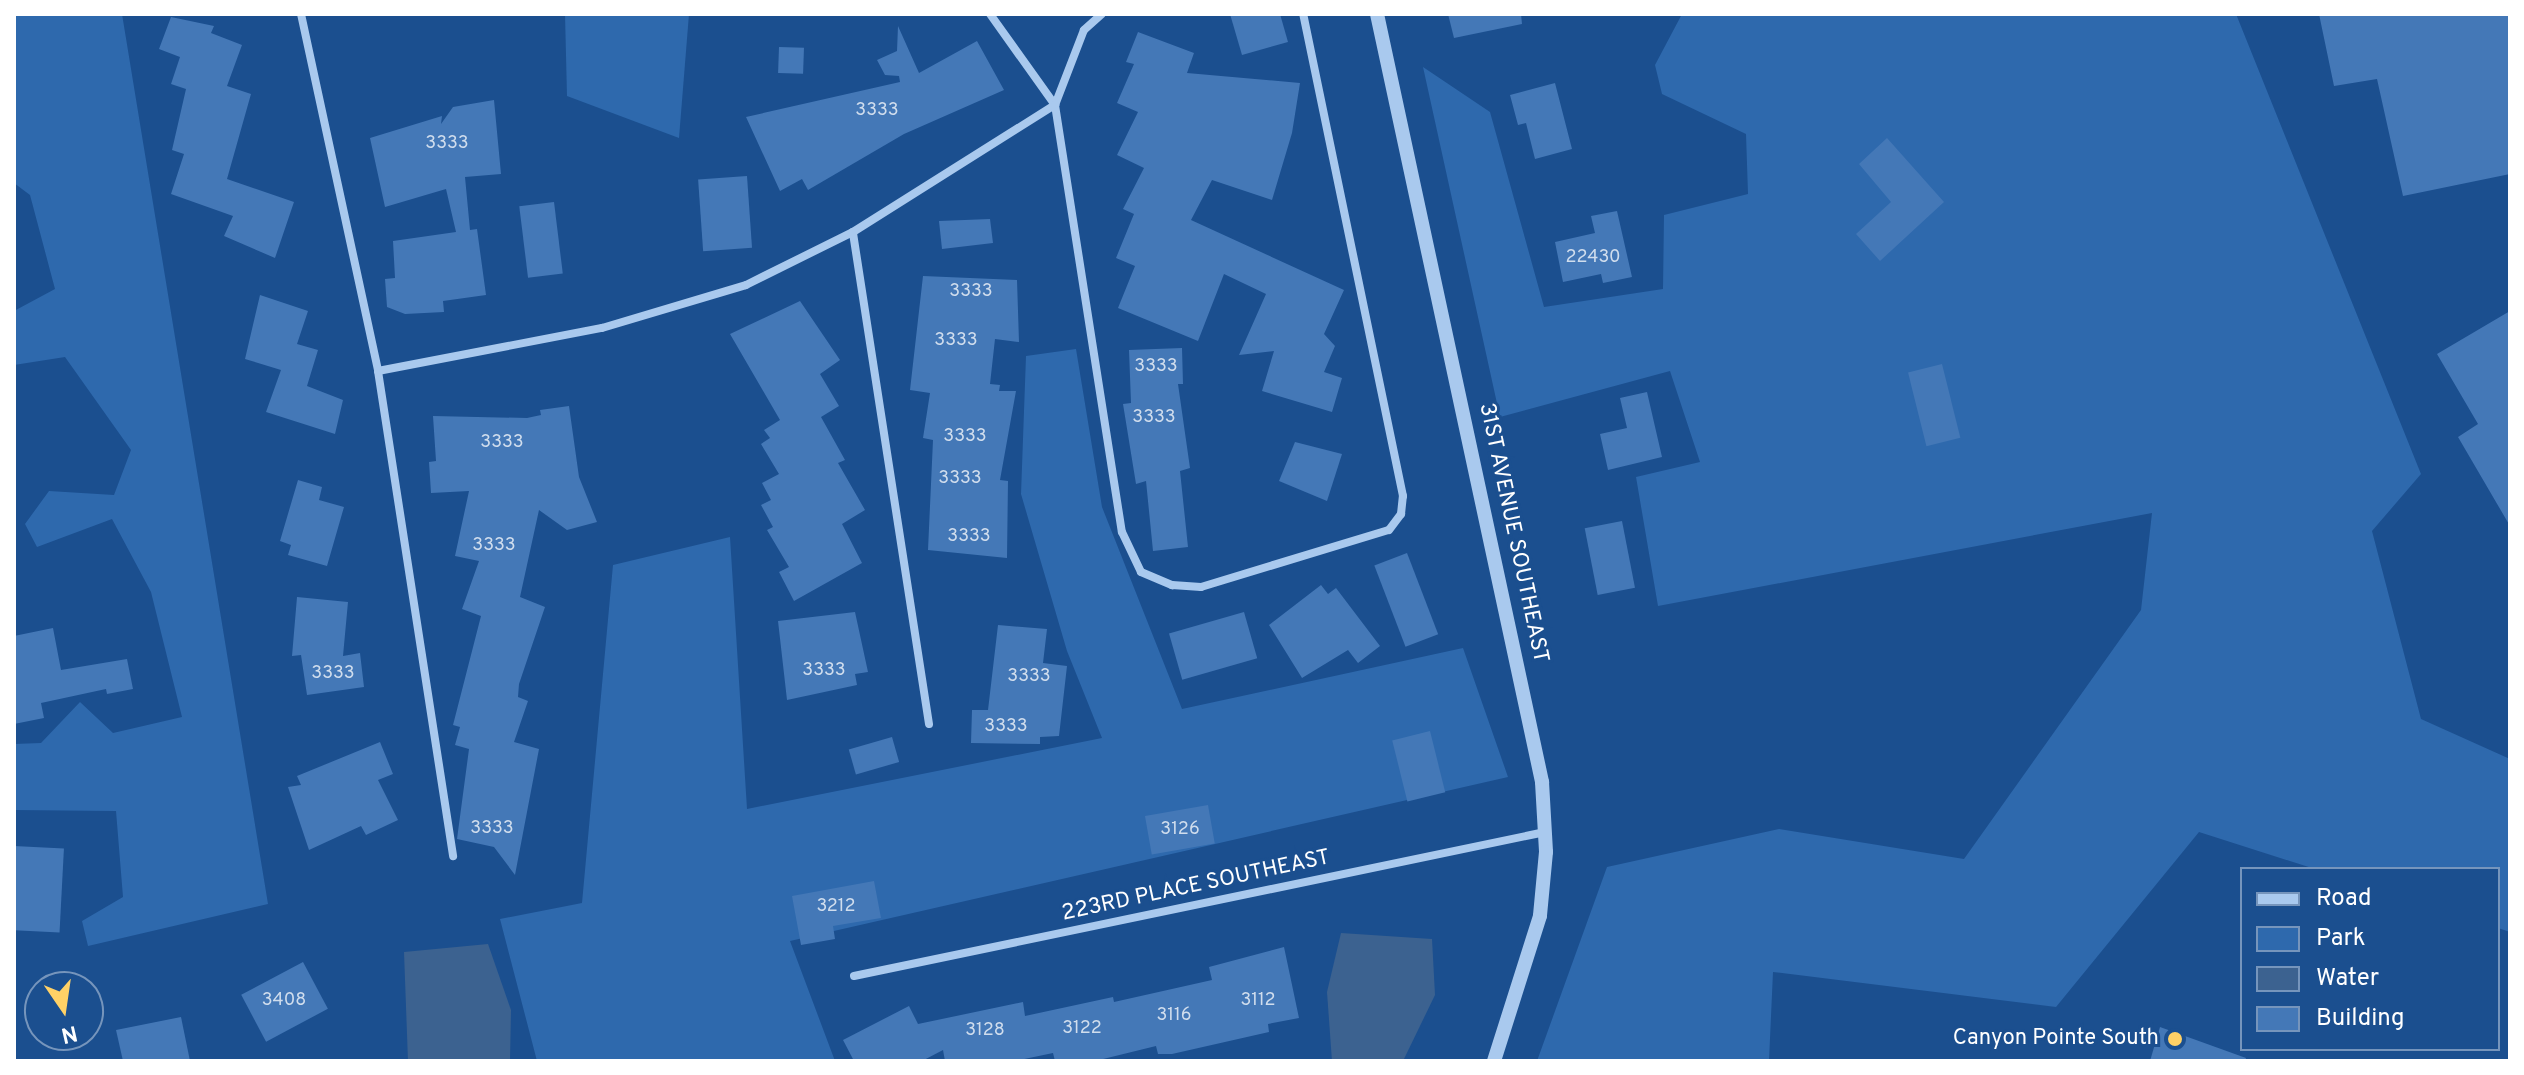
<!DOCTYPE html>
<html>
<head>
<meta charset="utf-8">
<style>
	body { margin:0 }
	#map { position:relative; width:2524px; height:1075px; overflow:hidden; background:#1b4f8f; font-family:Overpass,sans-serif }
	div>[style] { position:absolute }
	.green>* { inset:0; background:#2e69ad }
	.water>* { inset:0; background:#3c6290 }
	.building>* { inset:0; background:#4478b7; transform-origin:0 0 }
	.minor>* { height:8px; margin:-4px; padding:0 4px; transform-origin:4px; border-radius:4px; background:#a9c9ee }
	.tertiary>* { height:14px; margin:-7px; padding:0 7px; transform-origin:7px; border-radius:7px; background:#a9c9ee }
	.dots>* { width:22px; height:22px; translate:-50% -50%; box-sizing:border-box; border:4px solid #1b4f8f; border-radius:50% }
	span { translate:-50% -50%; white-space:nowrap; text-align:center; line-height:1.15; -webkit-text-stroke:6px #1b4f8f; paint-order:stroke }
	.number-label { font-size:18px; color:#d0dded }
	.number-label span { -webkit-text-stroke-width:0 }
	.street-label { font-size:22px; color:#fff }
	.poi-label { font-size:22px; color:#fff }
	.right { translate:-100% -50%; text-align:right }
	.frame { position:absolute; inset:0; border:16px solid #fff; pointer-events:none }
	.legend { position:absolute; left:2240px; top:867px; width:260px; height:184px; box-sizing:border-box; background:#1b4f8f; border:2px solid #7695bc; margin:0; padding:10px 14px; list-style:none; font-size:24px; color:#fff }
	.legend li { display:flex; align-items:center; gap:16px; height:40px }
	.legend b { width:40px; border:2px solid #7695bc }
	.north { position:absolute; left:24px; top:971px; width:80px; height:80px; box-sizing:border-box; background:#1b4f8f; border:2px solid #7695bc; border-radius:50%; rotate:167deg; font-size:22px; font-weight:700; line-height:32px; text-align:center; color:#fff }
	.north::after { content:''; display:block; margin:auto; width:28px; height:36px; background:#ffd166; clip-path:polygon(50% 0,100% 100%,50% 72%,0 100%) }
</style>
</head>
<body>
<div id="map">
	<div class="green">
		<div style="clip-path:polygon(14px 14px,122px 14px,268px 904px,88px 946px,82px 921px,123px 897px,116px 811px,14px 810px,14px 744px,41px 743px,80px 702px,113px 733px,182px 717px,151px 592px,112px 519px,37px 547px,25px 524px,49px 491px,114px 495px,131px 450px,65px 357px,14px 365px,14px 311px,55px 289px,30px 195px,14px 183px)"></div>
		<div style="clip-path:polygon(565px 14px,689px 14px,679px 138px,567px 96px)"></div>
		<div style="clip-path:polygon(1682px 14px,2236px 14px,2421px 474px,2372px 531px,2421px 719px,2510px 759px,2510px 932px,2498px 928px,2498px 869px,2315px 869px,2199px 832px,2056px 1007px,1773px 972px,1769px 1061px,1537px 1061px,1607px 867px,1779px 829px,1964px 859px,2141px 610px,2152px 513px,1658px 606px,1636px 477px,1700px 462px,1670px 371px,1500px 417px,1423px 67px,1490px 112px,1544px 307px,1663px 289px,1664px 215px,1748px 194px,1746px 134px,1662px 94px,1655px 65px)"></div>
		<div style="clip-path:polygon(1076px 349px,1102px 507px,1182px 709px,1463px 648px,1508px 777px,790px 941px,835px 1061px,537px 1061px,500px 919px,582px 903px,613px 565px,730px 537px,747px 809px,1102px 738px,1067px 651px,1021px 494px,1026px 356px)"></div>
	</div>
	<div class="water">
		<div style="clip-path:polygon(1341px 933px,1432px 939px,1435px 995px,1403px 1061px,1332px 1061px,1327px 992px)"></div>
		<div style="clip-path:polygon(488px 944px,511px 1010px,510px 1061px,408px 1061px,404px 952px)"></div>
	</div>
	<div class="building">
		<div style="clip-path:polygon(1230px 14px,1280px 14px,1288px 42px,1242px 55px)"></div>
		<div style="clip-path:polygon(1448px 14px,1521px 14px,1522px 24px,1454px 38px)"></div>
		<div style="clip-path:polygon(2319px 14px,2510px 14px,2510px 174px,2403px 196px,2377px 79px,2334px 86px)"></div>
		<div style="clip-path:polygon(171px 17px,214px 26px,211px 33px,242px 45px,227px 86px,251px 94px,227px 179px,294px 202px,275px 258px,224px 236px,233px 216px,171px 194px,184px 154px,172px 150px,186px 89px,171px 84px,180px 57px,159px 49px)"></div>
		<div style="clip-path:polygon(898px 26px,919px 73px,977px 41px,1004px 90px,904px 134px,808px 190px,802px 179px,780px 191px,746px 117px,900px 82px,899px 76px,885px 75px,877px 60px,897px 51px)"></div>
		<div style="clip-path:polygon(1138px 32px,1194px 53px,1187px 73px,1300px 83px,1292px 133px,1272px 200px,1212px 180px,1191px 220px,1344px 290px,1324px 334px,1335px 346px,1324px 372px,1342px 378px,1332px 412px,1262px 391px,1274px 351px,1239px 355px,1266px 294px,1224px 274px,1198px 341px,1118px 308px,1135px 266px,1116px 258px,1134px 214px,1123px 209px,1144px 168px,1117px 155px,1138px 112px,1117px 103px,1134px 64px,1126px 62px)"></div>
		<div style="left:779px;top:47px;width:25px;height:26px;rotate:2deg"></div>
		<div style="clip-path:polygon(1555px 83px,1572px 149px,1535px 159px,1526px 123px,1518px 125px,1510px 95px)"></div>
		<div style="clip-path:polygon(494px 100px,501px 174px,465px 177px,470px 230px,477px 229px,486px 295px,443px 301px,444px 312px,405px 314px,387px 307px,385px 279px,395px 278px,393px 241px,456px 232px,446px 189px,385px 207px,370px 138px,442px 116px,441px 124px,453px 107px)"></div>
		<div style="clip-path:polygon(1887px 138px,1944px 202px,1880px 261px,1856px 234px,1891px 202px,1859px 164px)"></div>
		<div style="left:747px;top:176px;width:72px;height:49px;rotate:86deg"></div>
		<div style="left:554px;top:202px;width:72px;height:35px;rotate:83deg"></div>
		<div style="clip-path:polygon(1617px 211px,1632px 277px,1603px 283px,1601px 274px,1563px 282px,1555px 242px,1595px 233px,1591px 216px)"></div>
		<div style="clip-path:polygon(990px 219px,993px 243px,942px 249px,939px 221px)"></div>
		<div style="clip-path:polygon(923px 276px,1017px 280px,1019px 342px,995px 339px,990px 384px,1000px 385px,999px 391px,1016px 391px,1000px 480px,1008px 481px,1007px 558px,928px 550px,933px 440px,923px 438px,930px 393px,910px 390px)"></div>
		<div style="clip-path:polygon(260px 295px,308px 311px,297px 344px,318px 350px,307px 386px,343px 400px,335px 434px,266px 412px,281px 370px,245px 359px)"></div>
		<div style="clip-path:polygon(800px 301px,840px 360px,820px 374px,839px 406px,821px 417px,845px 460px,838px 463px,865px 510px,842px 524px,862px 563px,794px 601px,779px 572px,789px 567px,767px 530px,773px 527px,761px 505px,771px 500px,762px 483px,779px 474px,761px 444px,770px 438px,764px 430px,780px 420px,730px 334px)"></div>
		<div style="clip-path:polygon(2510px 311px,2510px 526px,2458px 437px,2478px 424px,2437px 354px)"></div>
		<div style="clip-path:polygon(1182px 348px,1183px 384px,1178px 384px,1190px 468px,1180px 471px,1188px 547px,1153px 551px,1146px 481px,1136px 484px,1123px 404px,1131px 403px,1129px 350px)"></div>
		<div style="left:1942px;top:364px;width:76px;height:35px;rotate:76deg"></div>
		<div style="clip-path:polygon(1647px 392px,1662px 457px,1608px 470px,1600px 434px,1627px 428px,1620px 398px)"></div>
		<div style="clip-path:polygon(569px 406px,579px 477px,597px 522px,567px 530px,539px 510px,520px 597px,545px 607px,519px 684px,518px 697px,528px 701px,514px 742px,539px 749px,515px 875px,494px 847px,457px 839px,469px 749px,455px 745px,460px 727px,453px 725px,481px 616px,462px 609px,479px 561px,455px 556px,469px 491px,431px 493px,429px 462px,436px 461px,433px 416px,527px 418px,541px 415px,540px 410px)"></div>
		<div style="clip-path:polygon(1295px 442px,1342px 454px,1327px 501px,1279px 481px)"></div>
		<div style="clip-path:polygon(298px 480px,322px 487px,319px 500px,344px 507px,327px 566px,288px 555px,291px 545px,280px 541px)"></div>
		<div style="left:1622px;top:521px;width:68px;height:38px;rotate:79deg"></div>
		<div style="left:1407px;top:553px;width:87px;height:35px;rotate:69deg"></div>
		<div style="clip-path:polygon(1321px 585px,1328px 594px,1336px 588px,1380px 646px,1358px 663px,1348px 650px,1302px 678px,1269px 625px)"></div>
		<div style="clip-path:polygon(297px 597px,348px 602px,343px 656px,360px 653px,364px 687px,307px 695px,301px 655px,292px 656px)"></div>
		<div style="clip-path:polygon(855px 612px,868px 672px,855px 674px,857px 685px,787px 700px,778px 621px)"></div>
		<div style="left:1244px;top:612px;width:48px;height:78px;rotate:74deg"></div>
		<div style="clip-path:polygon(998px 625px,1047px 629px,1043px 663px,1067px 666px,1059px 736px,1040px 737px,1040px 744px,971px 743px,972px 710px,988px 710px)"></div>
		<div style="clip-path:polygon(53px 628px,61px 670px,127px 659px,133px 689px,107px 694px,106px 689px,41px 703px,44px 718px,14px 724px,14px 636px)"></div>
		<div style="left:1430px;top:731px;width:63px;height:39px;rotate:76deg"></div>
		<div style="left:892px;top:737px;width:26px;height:45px;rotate:74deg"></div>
		<div style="clip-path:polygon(380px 742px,393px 774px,378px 780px,398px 820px,366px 835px,361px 826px,309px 850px,288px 787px,301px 785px,297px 776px)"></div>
		<div style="left:1208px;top:805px;width:39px;height:64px;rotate:80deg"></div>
		<div style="left:14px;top:846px;width:50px;height:84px;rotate:3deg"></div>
		<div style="clip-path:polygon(874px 881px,881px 918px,833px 926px,835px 939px,801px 945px,792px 896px)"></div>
		<div style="clip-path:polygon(1284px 947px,1299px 1018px,1268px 1024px,1269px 1032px,1172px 1054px,1158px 1054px,1156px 1046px,1095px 1061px,1055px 1061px,1053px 1053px,1015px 1061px,945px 1061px,943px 1050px,922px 1061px,854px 1061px,843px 1040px,909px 1006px,918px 1024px,1023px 1002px,1025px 1016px,1113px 997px,1114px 1002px,1212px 980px,1209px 967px)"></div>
		<div style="left:303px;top:962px;width:53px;height:70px;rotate:62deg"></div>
		<div style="clip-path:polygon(181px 1017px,190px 1061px,123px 1061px,116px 1030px)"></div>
		<div style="clip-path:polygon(2160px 1027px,2246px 1058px,2245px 1061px,2150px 1061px)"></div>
	</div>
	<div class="minor">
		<div style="left:301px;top:14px;width:365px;rotate:77.8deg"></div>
		<div style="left:378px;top:371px;width:228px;rotate:-10.9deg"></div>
		<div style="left:602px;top:328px;width:150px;rotate:-16.6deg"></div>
		<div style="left:746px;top:285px;width:119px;rotate:-26.4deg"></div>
		<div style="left:990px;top:14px;width:112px;rotate:54.5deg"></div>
		<div style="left:1055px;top:105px;width:80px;rotate:-68.9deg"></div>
		<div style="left:1084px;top:30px;width:24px;rotate:-42deg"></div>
		<div style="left:378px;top:371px;width:491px;rotate:81.2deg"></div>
		<div style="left:929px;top:724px;width:498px;rotate:-98.8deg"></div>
		<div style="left:853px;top:232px;width:239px;rotate:-32.2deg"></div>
		<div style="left:1055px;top:105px;width:432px;rotate:81.1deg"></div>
		<div style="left:1122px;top:532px;width:44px;rotate:64.6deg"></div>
		<div style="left:1141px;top:572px;width:34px;rotate:23deg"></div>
		<div style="left:1172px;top:585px;width:29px;rotate:4deg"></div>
		<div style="left:1201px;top:587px;width:196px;rotate:-16.9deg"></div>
		<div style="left:1389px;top:530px;width:20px;rotate:-53deg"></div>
		<div style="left:1401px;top:514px;width:18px;rotate:-84deg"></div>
		<div style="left:1403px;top:496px;width:492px;rotate:-101.7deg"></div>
		<div style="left:854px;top:976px;width:706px;rotate:-11.77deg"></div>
	</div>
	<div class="tertiary">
		<div style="left:1377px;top:14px;width:786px;rotate:77.87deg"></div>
		<div style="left:1542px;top:782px;width:70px;rotate:86.7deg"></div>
		<div style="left:1546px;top:852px;width:64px;rotate:95.4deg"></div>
		<div style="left:1540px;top:916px;width:152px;rotate:107.6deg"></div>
	</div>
	<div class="dots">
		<div style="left:2175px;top:1039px;background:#ffd166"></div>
	</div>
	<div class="number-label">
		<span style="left:877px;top:111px">3333</span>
		<span style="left:447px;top:144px">3333</span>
		<span style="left:1593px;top:258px">22430</span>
		<span style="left:971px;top:292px">3333</span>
		<span style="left:956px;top:341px">3333</span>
		<span style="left:1156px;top:367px">3333</span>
		<span style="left:1154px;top:418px">3333</span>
		<span style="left:965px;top:437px">3333</span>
		<span style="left:502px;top:443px">3333</span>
		<span style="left:960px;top:479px">3333</span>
		<span style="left:969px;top:537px">3333</span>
		<span style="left:494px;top:546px">3333</span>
		<span style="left:824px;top:671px">3333</span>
		<span style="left:333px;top:674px">3333</span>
		<span style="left:1029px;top:677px">3333</span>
		<span style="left:1006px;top:727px">3333</span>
		<span style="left:492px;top:829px">3333</span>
		<span style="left:1180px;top:830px">3126</span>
		<span style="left:836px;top:907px">3212</span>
		<span style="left:284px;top:1001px">3408</span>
		<span style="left:1258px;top:1001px">3112</span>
		<span style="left:1174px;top:1016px">3116</span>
		<span style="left:1082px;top:1029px">3122</span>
		<span style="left:985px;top:1031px">3128</span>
	</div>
	<div class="street-label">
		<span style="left:1513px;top:533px;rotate:78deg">31ST AVENUE SOUTHEAST</span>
		<span style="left:1196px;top:886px;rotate:-12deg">223RD PLACE SOUTHEAST</span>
	</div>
	<div class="poi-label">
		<span class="right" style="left:2159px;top:1039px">Canyon Pointe South</span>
	</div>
	<div class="frame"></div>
	<ul class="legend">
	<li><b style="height:10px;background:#a9c9ee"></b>Road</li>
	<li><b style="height:22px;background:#2e69ad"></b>Park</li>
	<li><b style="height:22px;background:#3c6290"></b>Water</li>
	<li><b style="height:22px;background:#4478b7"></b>Building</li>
	</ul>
	<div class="north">N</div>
</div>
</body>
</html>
